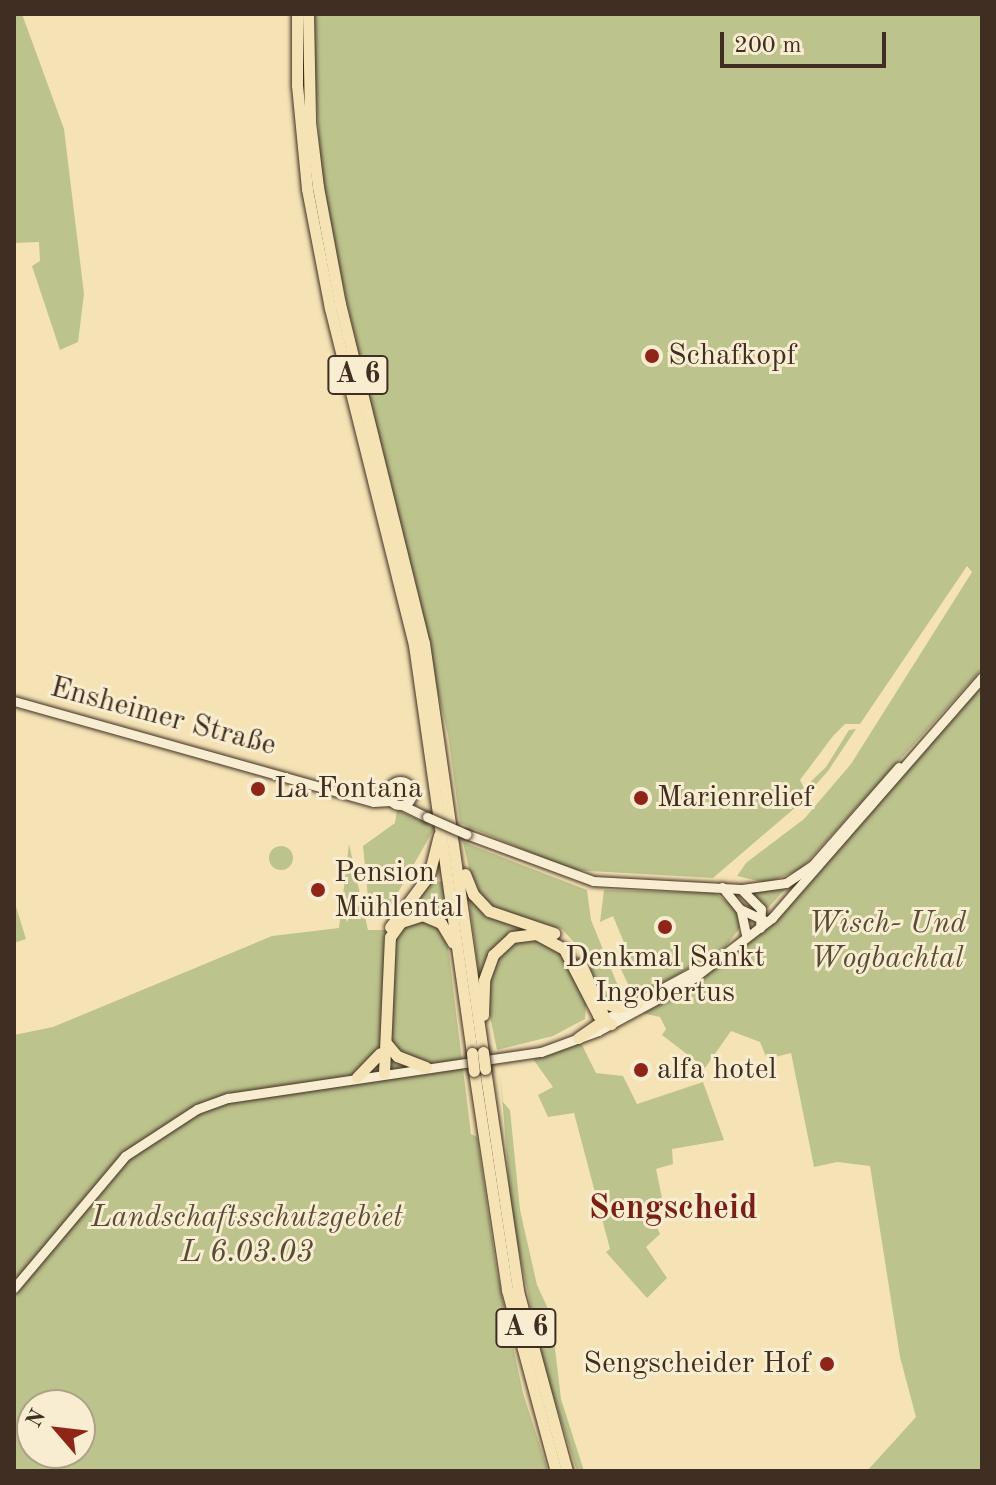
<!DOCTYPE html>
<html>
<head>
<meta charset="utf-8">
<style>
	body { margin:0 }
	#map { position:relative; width:996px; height:1485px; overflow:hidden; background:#f5e3b6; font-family:"Old Standard TT",serif }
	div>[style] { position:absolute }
	.green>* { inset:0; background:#bdc38d }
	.round { border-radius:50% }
	.roads { filter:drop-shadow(0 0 2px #3f2e21) drop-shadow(0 0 2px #3f2e21) }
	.secondary>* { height:9px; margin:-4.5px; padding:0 4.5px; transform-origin:4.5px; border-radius:4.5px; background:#f8edd0 }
	.secondary>.ring { margin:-4.5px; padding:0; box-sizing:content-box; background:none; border:9px solid #f8edd0; border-radius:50% }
	.highway>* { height:11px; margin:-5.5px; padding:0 5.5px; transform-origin:5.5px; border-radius:5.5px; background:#f5e3b6 }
	.bridges { filter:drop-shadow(0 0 2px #3f2e21) drop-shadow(0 0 2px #3f2e21) }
	.secondary-bridge>* { height:9px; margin:-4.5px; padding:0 4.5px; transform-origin:4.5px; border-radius:4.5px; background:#f8edd0 }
	.highway-bridge>* { height:11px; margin:-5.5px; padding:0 5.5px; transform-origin:5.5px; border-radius:5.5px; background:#f5e3b6 }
	.dots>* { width:22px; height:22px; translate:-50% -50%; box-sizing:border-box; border:4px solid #f8edd0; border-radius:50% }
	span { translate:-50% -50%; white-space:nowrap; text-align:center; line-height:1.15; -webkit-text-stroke:6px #f8edd0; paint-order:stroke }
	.shield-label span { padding:2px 6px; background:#f8edd0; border:2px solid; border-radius:6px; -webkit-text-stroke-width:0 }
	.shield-label { font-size:28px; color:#3f2e21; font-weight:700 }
	.poi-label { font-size:30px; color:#3f2e21 }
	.left { translate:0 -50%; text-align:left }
	.right { translate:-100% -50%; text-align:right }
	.street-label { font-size:30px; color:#3f2e21 }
	.park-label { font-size:30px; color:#584c37; font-style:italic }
	.quarter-label { font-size:34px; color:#7a1f14; font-weight:700 }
	.frame { position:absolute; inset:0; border:16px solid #3f2e21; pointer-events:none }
	.north { position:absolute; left:16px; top:1389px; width:80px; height:80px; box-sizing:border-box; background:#f8edd0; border:2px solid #aea18a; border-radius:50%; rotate:298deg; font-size:22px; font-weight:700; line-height:32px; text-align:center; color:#3f2e21 }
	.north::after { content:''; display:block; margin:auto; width:28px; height:36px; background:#8f2418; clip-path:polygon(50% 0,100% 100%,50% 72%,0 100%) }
	.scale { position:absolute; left:720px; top:32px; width:166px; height:36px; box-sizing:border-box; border:4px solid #3f2e21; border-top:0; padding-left:10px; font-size:24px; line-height:28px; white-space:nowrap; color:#3f2e21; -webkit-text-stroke:6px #f8edd0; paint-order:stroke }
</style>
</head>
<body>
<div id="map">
	<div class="green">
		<div style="clip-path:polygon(14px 14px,22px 14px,64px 129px,84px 294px,78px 342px,60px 350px,32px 266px,40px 261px,39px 242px,14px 243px)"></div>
		<div style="clip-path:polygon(311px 14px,982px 14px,982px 669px,801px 869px,767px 883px,737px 876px,746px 863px,804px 819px,851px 764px,972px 572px,967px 566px,860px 724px,845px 724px,833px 736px,800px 780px,804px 788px,826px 767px,849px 730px,856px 729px,828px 771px,796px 807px,713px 878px,572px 870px,460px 823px,448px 735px,323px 200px)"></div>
		<div style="clip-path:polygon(982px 672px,982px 1471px,867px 1471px,916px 1417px,900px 1357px,870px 1166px,837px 1162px,814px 1167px,791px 1053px,767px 1059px,760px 1042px,731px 1031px,705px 1068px,662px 1035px,666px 1029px,660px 1017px,642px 1013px,718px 965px,766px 926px,846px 841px)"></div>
		<div style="clip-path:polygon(397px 810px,435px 827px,383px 919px,370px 918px,363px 846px,395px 823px)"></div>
		<div style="clip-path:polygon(463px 842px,587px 890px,591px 920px,625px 1003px,605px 1000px,582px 951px,562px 929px,491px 909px,474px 891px)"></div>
		<div style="clip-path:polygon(evenodd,349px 844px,368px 930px,399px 930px,415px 919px,430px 920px,447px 939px,471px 1134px,477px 1137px,497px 1272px,523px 1393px,548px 1471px,14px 1471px,14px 1035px,53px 1027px,272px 936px,339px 928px,349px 844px,32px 1405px,80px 1405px,80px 1453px,32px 1453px,32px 1405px)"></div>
		<div class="round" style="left:269px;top:846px;width:24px;height:24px"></div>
		<div style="clip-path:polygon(444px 881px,450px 929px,441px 918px,398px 919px,431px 882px)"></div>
		<div style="clip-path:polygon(789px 885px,767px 909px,750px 892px,765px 891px)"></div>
		<div style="clip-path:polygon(468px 890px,480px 907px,544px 931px,565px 946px,544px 933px,497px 944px,481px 991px)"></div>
		<div style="clip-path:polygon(604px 890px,715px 893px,733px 906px,742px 925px,726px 946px,635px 999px,618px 963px,630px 957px,613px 916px,600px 922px)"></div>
		<div style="clip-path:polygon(14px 900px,26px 939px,14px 943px)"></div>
		<div style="clip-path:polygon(538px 938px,562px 953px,586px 1004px,585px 1019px,553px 1036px,497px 1050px,488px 1007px,491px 964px,510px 941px)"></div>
		<div style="clip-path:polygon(581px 1043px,596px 1073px,623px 1076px,637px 1104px,703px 1082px,724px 1140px,672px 1149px,673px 1164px,656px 1169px,662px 1198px,649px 1207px,660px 1234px,646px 1247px,667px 1278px,647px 1298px,606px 1252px,610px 1249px,574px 1113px,548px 1117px,538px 1095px,553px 1087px,533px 1059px)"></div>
		<div style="clip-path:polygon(500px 1072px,503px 1102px,510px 1110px,520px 1210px,537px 1285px,551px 1315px,561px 1399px,584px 1471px,577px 1471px,544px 1367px,512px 1219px)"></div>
	</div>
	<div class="roads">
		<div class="secondary">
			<div style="left:14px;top:701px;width:373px;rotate:15.7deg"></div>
			<div style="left:373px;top:802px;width:17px;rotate:-3deg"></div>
			<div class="ring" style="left:388px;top:781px;width:15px;height:15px"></div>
			<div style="left:372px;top:797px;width:16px;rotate:-15deg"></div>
			<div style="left:402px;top:805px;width:28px;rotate:26deg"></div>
			<div style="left:466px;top:834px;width:135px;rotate:20.3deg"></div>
			<div style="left:593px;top:881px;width:148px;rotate:3.1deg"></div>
			<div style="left:741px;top:889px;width:28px;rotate:45deg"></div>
			<div style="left:761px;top:909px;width:19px;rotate:93deg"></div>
			<div style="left:811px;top:867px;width:133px;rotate:-48.7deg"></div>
			<div style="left:722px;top:887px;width:28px;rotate:51deg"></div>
			<div style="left:740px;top:909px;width:29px;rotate:25deg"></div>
			<div style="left:742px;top:889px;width:44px;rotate:-7.8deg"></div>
			<div style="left:786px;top:883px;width:32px;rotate:-34deg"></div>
			<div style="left:741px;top:911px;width:24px;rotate:78deg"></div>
			<div style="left:600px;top:1022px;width:114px;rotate:-28.4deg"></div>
			<div style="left:14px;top:1288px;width:172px;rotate:-49.9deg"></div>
			<div style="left:125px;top:1156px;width:86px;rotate:-33.1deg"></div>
			<div style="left:197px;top:1109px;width:33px;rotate:-20deg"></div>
			<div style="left:228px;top:1098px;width:316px;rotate:-8.4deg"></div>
			<div style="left:541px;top:1052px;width:61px;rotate:-20.2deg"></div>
			<div style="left:598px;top:1031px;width:101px;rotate:-28.3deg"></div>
			<div style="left:687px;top:983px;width:107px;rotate:-37.4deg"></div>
			<div style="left:772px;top:918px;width:320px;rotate:-48.9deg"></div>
		</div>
		<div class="highway">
			<div style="left:297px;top:14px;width:71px;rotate:90deg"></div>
			<div style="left:297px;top:85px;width:104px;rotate:84.5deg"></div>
			<div style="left:307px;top:189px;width:121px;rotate:79.1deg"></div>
			<div style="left:330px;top:308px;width:347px;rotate:76deg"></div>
			<div style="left:414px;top:645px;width:412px;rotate:81.9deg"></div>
			<div style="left:308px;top:14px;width:108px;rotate:88.9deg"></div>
			<div style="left:310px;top:122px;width:65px;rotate:83deg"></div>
			<div style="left:318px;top:187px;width:119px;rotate:79.4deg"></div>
			<div style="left:340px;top:304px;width:349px;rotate:76.1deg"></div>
			<div style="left:424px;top:643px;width:413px;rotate:81.8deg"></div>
			<div style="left:465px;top:874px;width:22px;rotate:68deg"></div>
			<div style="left:473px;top:894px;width:23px;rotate:47deg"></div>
			<div style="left:489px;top:911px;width:69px;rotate:18.7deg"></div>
			<div style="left:390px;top:927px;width:65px;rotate:-53.1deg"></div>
			<div style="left:429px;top:875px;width:41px;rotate:-76deg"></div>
			<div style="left:581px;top:964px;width:58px;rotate:66.5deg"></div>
			<div style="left:600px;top:1002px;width:18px;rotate:16deg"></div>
			<div style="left:617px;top:1007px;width:21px;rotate:-11deg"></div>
			<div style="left:483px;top:1015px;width:35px;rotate:-88deg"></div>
			<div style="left:484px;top:980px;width:27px;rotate:-70deg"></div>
			<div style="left:493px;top:955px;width:26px;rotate:-43deg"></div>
			<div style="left:512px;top:937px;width:24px;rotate:-7deg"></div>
			<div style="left:536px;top:934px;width:32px;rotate:28deg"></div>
			<div style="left:564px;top:949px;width:74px;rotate:62.7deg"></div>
			<div style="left:598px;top:1015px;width:16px;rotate:35deg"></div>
			<div style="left:578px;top:1038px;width:32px;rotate:-35deg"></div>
			<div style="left:387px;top:1044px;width:16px;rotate:50deg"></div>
			<div style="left:397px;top:1056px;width:31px;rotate:21deg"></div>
			<div style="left:485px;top:1069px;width:224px;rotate:81.5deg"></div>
			<div style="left:518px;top:1291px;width:187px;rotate:74.8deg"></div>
			<div style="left:474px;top:1071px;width:221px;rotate:81.4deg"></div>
			<div style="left:507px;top:1290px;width:188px;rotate:74.9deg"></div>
			<div style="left:384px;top:1073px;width:136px;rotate:-87.5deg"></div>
			<div style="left:390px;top:937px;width:19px;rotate:-54deg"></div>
			<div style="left:401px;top:922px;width:22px;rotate:-18deg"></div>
			<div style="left:422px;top:915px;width:21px;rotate:23deg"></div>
			<div style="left:441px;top:923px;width:23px;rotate:59deg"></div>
			<div style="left:357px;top:1077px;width:33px;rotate:-46deg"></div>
		</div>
	</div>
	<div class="bridges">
		<div class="secondary-bridge">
			<div style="left:427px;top:817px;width:43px;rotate:23.6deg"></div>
		</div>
		<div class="highway-bridge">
			<div style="left:483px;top:1052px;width:17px;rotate:83deg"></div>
			<div style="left:472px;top:1053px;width:18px;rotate:84deg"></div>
		</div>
	</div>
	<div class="dots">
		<div style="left:652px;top:356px;background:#8f2418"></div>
		<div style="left:258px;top:789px;background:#8f2418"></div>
		<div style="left:641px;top:798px;background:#8f2418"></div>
		<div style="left:318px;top:890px;background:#8f2418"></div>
		<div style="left:665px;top:927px;background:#8f2418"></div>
		<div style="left:641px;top:1070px;background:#8f2418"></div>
		<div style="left:827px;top:1364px;background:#8f2418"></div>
	</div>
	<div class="shield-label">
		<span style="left:358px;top:375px">A 6</span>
		<span style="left:526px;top:1328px">A 6</span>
	</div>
	<div class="poi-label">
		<span class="left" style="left:668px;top:356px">Schafkopf</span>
		<span class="left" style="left:274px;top:789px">La Fontana</span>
		<span class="left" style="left:657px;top:798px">Marienrelief</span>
		<span class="left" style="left:334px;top:890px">Pension<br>Mühlental</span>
		<span style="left:665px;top:975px">Denkmal Sankt<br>Ingobertus</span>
		<span class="left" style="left:657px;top:1070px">alfa hotel</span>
		<span class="right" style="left:811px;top:1364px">Sengscheider Hof</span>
	</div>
	<div class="street-label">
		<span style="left:163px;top:717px;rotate:15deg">Ensheimer Straße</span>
	</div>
	<div class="park-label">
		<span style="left:887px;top:941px">Wisch- Und<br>Wogbachtal</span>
		<span style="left:247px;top:1235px">Landschaftsschutzgebiet<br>L 6.03.03</span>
	</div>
	<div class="quarter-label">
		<span style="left:673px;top:1210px">Sengscheid</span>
	</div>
	<div class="frame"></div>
	<div class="north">N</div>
	<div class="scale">200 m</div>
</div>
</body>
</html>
